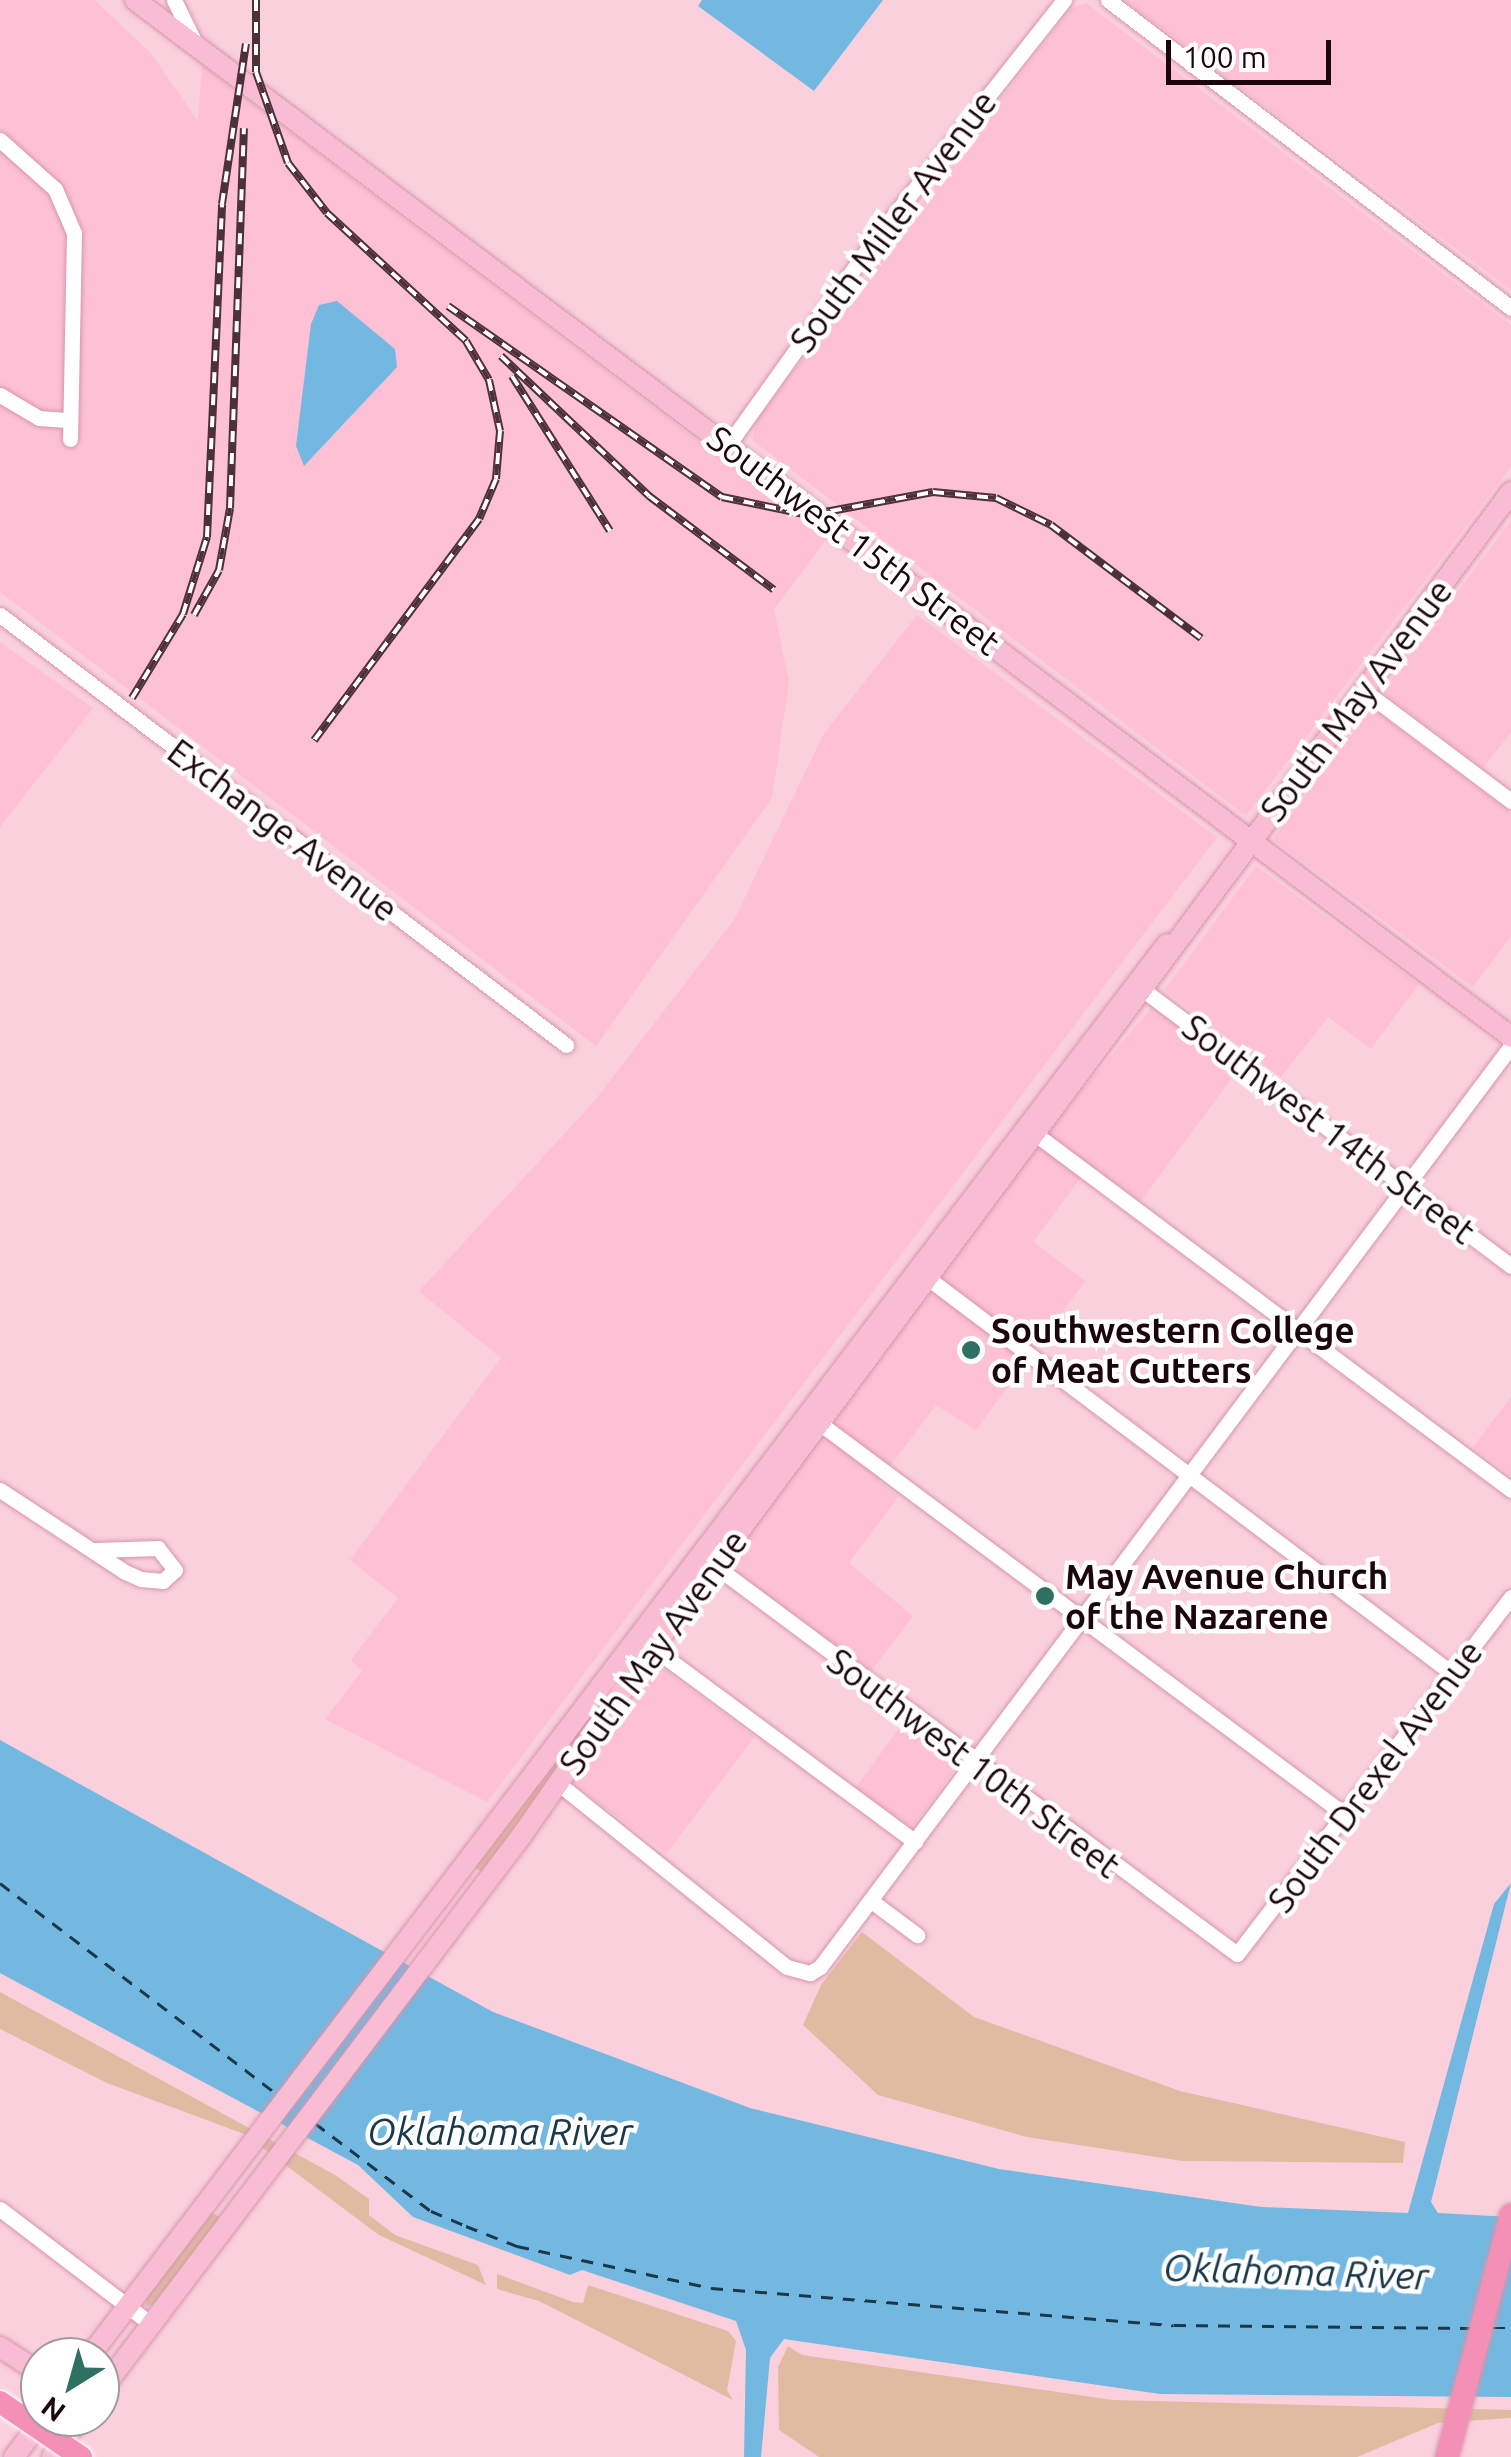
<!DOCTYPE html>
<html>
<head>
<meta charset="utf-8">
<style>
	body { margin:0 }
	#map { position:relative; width:1511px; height:2457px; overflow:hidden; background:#fad0dd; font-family:Ubuntu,sans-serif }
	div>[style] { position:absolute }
	.built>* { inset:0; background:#fdc0d5; transform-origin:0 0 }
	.green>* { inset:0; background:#e1bba1 }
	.water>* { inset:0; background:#73b8e1 }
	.ferry>* { height:2.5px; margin-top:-1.25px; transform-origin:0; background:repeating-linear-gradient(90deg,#19384a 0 12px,transparent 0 22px) }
	.roads { filter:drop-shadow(0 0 2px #d795ac) drop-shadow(0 0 2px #d795ac) }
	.minor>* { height:15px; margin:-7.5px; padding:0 7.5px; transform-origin:7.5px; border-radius:7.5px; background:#fff }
	.major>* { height:20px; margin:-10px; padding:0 10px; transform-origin:10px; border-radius:10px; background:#f8bcd3 }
	.highway>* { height:22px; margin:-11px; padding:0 11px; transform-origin:11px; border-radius:11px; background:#f48fb5 }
	.rail>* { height:8px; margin-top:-4px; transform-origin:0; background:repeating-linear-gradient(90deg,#fefefe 0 11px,#4c313b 0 22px); box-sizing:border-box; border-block:2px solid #4c313b }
	.bridges { filter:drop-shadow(0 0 2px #fff) drop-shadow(0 0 2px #fff) }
	.highway-bridge>* { height:22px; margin:-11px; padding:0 11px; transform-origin:11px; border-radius:11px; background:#f48fb5 }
	.dots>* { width:28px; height:28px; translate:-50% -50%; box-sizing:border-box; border:5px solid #fefefe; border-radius:50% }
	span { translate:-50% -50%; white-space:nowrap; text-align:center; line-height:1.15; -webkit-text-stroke:9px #fefefe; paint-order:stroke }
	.street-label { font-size:35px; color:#1b050e }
	.poi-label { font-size:35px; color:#1b050e; font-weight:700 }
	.left { translate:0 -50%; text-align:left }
	.water-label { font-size:38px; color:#19384a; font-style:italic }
	.north { position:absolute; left:20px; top:2337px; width:100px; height:100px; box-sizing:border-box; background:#fefefe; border:2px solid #a39a9e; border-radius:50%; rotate:217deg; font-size:28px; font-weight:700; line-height:40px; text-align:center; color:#1b050e }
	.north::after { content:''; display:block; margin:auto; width:35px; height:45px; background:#2e7162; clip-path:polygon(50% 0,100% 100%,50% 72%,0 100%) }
	.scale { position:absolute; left:1166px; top:40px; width:165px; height:45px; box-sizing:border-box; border:5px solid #1b050e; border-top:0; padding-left:12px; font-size:30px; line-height:35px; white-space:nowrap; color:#1b050e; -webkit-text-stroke:8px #fefefe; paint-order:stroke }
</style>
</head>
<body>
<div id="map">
	<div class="built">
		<div style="clip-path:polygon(0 0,94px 0,150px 52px,198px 121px,202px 65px,827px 539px,774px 609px,789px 682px,772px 798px,596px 1046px,0 592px)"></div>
		<div style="clip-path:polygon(1124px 0,1511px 0,1511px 290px)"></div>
		<div style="clip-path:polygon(1086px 3px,1511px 325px,1511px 467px,1246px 816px,752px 440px,757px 419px,1071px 8px)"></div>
		<div style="clip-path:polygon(1511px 521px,1511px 732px,1483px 768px,1382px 692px)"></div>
		<div style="clip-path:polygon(917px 615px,1217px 837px,487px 1802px,325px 1719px,362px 1671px,351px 1660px,398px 1598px,350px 1560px,501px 1358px,419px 1291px,592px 1104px,734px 920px,823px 735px)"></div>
		<div style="clip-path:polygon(0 642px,93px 708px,0 827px)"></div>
		<div style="clip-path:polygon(1371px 708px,1511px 813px,1511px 936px,1473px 987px,1273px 839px)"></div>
		<div style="clip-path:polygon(1256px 866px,1419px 984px,1371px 1049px,1328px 1017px,1281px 1077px,1164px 990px)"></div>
		<div style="clip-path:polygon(1153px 1006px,1237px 1071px,1141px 1201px,1090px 1165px,1033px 1242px,1085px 1281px,976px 1430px,936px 1405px,879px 1481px,898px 1497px,849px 1563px,913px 1616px,869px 1674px,726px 1567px,1026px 1156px)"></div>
		<div style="clip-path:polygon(1511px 1397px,1511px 1475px,1473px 1447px)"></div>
		<div style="left:656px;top:1663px;width:123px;height:146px;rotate:37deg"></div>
		<div style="left:905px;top:1720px;width:69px;height:83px;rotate:36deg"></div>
	</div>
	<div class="green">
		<div style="clip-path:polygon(625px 1665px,630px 1669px,483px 1873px,471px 1864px)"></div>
		<div style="clip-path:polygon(862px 1932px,974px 2017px,1180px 2091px,1405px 2142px,1403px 2163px,1182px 2161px,1027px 2137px,878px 2095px,803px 2025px,821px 1985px)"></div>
		<div style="clip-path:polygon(0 1992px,335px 2175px,369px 2199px,369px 2215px,395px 2235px,478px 2265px,486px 2285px,379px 2235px,244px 2134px,107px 2083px,0 2029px)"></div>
		<div style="clip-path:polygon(210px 2211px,222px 2219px,159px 2302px,146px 2307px,147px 2290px)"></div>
		<div style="clip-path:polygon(497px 2274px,573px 2302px,583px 2303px,588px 2285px,728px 2331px,736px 2341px,727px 2390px,733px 2400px,539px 2301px,497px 2289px)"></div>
		<div style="clip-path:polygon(788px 2346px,802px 2355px,1113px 2400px,1511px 2410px,1511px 2418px,1438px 2423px,1357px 2457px,819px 2457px,779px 2430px,778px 2367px)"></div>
	</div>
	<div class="water">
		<div style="clip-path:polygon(702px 0,883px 0,814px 91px,698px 6px)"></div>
		<div style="clip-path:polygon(337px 301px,395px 349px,397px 367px,304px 466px,296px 446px,311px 324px,319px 305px)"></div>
		<div style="clip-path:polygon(0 1740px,493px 2012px,750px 2108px,999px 2169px,1261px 2207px,1408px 2213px,1494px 1904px,1511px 1883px,1431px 2202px,1438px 2213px,1511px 2217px,1511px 2397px,1160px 2394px,784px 2339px,770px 2358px,761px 2457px,744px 2457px,746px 2350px,736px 2321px,582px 2270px,570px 2275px,413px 2217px,358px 2165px,0 1973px)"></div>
	</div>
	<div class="ferry">
		<div style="left:0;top:1883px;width:348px;rotate:37.3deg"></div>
		<div style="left:315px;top:2123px;width:146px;rotate:37.2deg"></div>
		<div style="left:431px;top:2211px;width:38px;rotate:23deg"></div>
		<div style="left:466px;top:2226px;width:55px;rotate:21.4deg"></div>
		<div style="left:517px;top:2246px;width:198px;rotate:12.2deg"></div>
		<div style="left:711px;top:2288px;width:464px;rotate:4.6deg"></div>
		<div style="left:1174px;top:2325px;width:296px;rotate:0.6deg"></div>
		<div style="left:1493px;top:2328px;width:18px"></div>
	</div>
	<div class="roads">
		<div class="minor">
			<div style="left:174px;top:0;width:50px;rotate:63.9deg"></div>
			<div style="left:1108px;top:0;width:507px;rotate:37.39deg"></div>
			<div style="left:0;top:140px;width:74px;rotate:41.7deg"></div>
			<div style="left:55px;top:189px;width:48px;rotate:66.6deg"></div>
			<div style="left:74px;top:233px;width:206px;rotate:91.1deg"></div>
			<div style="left:0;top:395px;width:45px;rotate:30.5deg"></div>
			<div style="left:39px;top:418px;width:31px;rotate:4deg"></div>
			<div style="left:728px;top:445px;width:248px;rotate:-54.5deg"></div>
			<div style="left:872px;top:243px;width:310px;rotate:-51.7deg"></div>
			<div style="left:0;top:615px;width:711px;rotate:37.22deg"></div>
			<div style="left:1363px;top:690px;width:185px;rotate:36.9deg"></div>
			<div style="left:1134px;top:983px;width:471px;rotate:36.9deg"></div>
			<div style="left:1026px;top:1127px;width:606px;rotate:36.81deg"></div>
			<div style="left:921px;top:1273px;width:666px;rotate:37.01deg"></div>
			<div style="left:814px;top:1419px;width:661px;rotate:36.7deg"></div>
			<div style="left:0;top:1490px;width:149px;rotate:33.3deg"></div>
			<div style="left:125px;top:1572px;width:17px;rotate:24deg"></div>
			<div style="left:141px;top:1579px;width:22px;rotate:5deg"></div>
			<div style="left:163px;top:1581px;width:16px;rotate:-43deg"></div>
			<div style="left:175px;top:1570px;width:28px;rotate:-128deg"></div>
			<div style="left:158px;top:1548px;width:63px;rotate:178.2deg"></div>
			<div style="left:707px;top:1560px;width:660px;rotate:36.63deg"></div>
			<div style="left:1237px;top:1954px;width:450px;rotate:-52.5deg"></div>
			<div style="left:645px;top:1642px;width:336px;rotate:36.5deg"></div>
			<div style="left:559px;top:1784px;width:292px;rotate:38.8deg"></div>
			<div style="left:787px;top:1967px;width:24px;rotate:15deg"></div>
			<div style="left:810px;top:1973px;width:12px;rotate:-31deg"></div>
			<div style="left:820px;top:1967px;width:1151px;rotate:-53.12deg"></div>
			<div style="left:874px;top:1903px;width:54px;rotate:36.7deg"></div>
			<div style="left:0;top:2209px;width:191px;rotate:37.3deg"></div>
		</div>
		<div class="major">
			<div style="left:135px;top:0;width:1723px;rotate:37deg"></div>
			<div style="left:0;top:2347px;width:48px;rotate:33deg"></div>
			<div style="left:89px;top:2357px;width:1777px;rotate:-52.66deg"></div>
			<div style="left:100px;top:2392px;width:699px;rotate:-52.85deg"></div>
			<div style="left:522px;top:1835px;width:229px;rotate:-55.1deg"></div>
			<div style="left:653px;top:1647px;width:1439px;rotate:-53.39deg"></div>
			<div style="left:14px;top:2457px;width:50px;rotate:-53.1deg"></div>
			<div style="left:52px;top:2457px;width:49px;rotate:-54.1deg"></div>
		</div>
		<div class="highway">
			<div style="left:1447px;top:2457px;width:250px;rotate:-75.2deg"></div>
		</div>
	</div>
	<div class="rail">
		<div style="left:256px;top:0;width:72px;rotate:90deg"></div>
		<div style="left:256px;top:72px;width:96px;rotate:70.6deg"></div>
		<div style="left:288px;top:163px;width:63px;rotate:52deg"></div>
		<div style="left:327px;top:213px;width:189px;rotate:42.6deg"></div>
		<div style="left:466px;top:341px;width:45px;rotate:59.5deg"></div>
		<div style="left:489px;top:380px;width:52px;rotate:77.8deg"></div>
		<div style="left:500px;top:431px;width:48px;rotate:94.8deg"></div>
		<div style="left:496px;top:479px;width:43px;rotate:113deg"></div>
		<div style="left:479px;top:519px;width:276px;rotate:126.7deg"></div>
		<div style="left:448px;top:306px;width:334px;rotate:34.9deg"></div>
		<div style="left:722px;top:497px;width:89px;rotate:11.7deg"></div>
		<div style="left:809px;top:515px;width:126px;rotate:-10.5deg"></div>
		<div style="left:933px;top:492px;width:63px;rotate:5.4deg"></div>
		<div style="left:996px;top:498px;width:61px;rotate:26.1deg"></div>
		<div style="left:1051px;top:525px;width:188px;rotate:37deg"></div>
		<div style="left:501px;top:356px;width:204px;rotate:43.4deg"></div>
		<div style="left:649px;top:496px;width:156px;rotate:36.9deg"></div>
		<div style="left:512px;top:376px;width:183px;rotate:57.7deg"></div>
		<div style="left:194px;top:615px;width:51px;rotate:-60.9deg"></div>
		<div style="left:219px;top:570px;width:63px;rotate:-79.9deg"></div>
		<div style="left:230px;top:508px;width:380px;rotate:-87.9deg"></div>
		<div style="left:132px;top:698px;width:98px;rotate:-58.7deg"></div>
		<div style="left:183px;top:614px;width:81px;rotate:-72.7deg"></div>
		<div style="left:207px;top:537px;width:333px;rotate:-87.4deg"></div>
		<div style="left:222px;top:204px;width:162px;rotate:-81.5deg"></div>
	</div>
	<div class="bridges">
		<div class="highway-bridge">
			<div style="left:0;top:2402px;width:98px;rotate:34.2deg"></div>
		</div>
	</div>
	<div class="dots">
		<div style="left:971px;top:1350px;background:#2e7162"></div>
		<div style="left:1045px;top:1596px;background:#2e7162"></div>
	</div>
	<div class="street-label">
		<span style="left:893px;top:221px;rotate:-53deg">South Miller Avenue</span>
		<span style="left:854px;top:540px;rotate:37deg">Southwest 15th Street</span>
		<span style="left:1356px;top:700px;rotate:-53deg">South May Avenue</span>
		<span style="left:283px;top:830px;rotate:37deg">Exchange Avenue</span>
		<span style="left:1329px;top:1129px;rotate:37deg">Southwest 14th Street</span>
		<span style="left:653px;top:1652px;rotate:-54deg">South May Avenue</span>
		<span style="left:974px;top:1763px;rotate:37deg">Southwest 10th Street</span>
		<span style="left:1375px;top:1776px;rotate:-53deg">South Drexel Avenue</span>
	</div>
	<div class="poi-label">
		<span class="left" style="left:991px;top:1350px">Southwestern College<br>of Meat Cutters</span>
		<span class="left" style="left:1065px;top:1596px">May Avenue Church<br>of the Nazarene</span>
	</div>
	<div class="water-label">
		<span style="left:500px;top:2132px">Oklahoma River</span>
		<span style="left:1296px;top:2272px;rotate:2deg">Oklahoma River</span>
	</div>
	<div class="north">N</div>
	<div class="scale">100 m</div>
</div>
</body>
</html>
